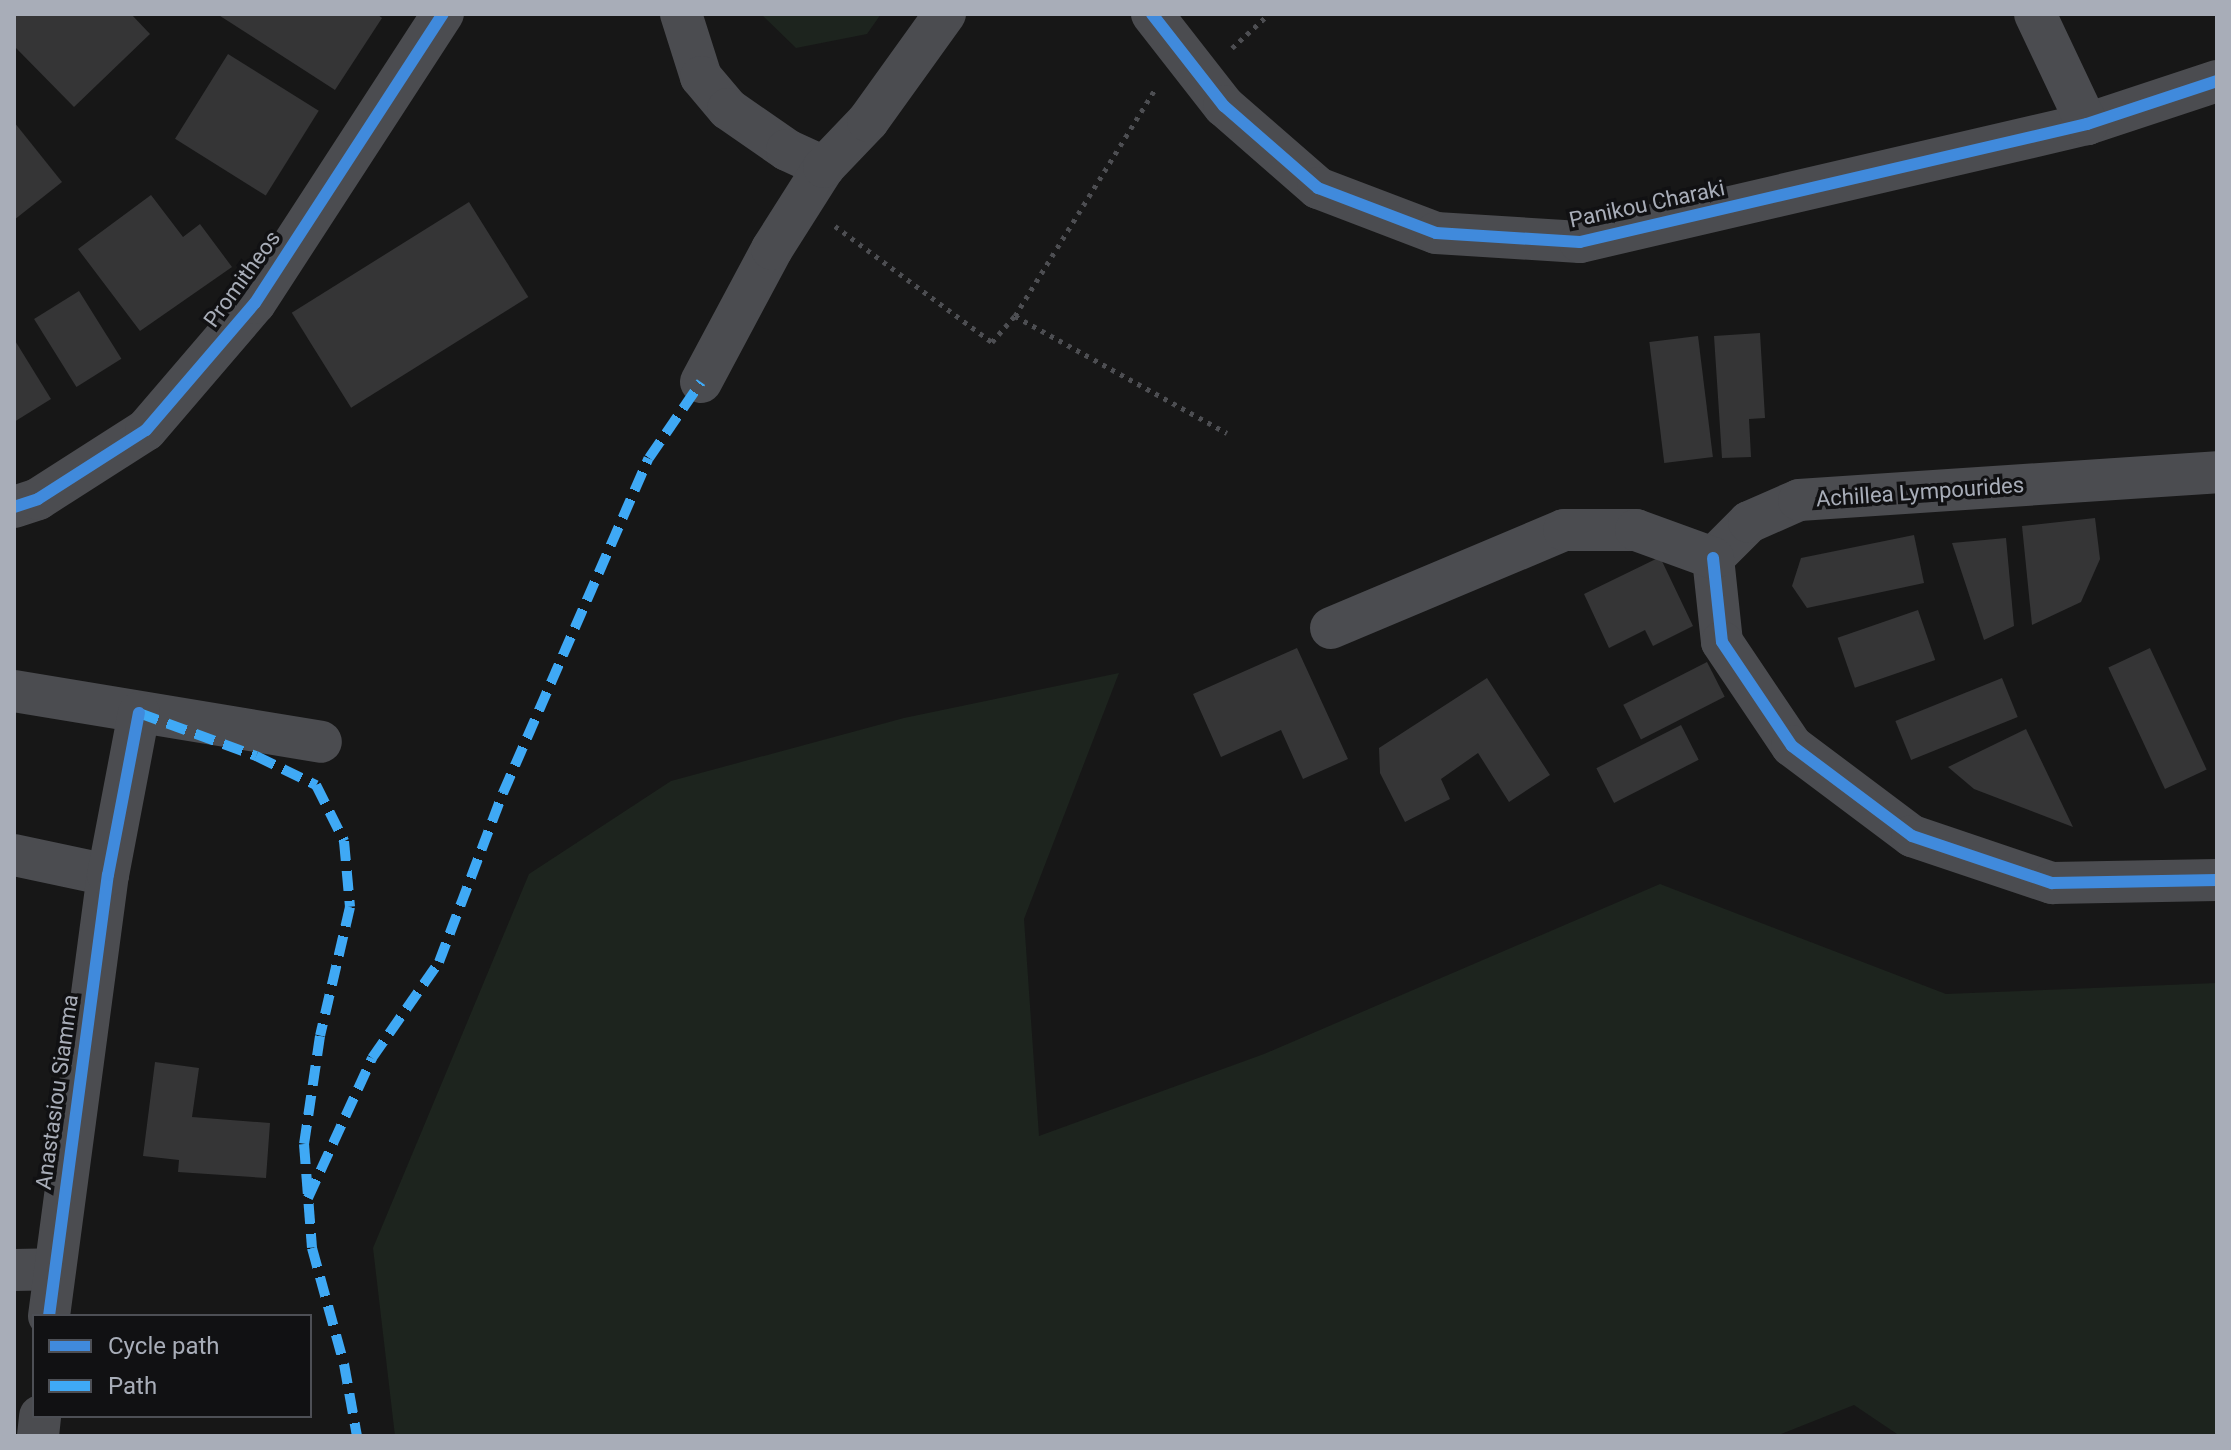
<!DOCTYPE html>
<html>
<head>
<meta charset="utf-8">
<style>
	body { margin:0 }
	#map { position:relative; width:2231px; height:1450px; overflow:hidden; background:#171717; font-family:Roboto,sans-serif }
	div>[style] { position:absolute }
	.green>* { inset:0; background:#1d241e }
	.building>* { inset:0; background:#353536; transform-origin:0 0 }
	.path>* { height:5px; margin-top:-2.5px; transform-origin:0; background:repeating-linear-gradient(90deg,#4d4e52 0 4px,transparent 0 10px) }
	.minor>* { height:42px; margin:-21px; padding:0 21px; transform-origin:21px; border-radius:21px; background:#4b4c50 }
	.quiet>* { height:10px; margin-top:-5px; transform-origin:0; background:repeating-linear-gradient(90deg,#3fa9f5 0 20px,transparent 0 30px) }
	.cycleway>* { height:12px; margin:-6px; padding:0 6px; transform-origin:6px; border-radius:6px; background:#408adc }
	span { translate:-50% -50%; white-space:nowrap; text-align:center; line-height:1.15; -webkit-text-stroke:7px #111113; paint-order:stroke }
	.street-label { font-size:22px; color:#a8adb8 }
	.frame { position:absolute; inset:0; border:16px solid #a8adb8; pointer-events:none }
	.legend { position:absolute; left:32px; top:1314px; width:280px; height:104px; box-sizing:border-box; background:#111113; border:2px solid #4d4f55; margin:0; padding:10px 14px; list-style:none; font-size:24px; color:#a8adb8 }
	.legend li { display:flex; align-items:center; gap:16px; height:40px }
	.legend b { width:40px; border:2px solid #4d4f55 }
</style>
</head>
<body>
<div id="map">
	<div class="green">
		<div style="clip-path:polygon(761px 14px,881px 14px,867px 34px,796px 48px)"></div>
		<div style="clip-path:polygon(1119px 673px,1024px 919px,1039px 1136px,1264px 1054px,1660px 884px,1946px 994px,2217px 983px,2217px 1436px,1900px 1436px,1854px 1405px,1776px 1436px,395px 1436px,373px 1248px,529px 874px,671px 781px,904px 718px)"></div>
	</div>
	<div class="building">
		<div style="clip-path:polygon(14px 14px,131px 14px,150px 34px,74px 107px,14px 46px)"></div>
		<div style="clip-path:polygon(217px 14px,377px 14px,382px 18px,335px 90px)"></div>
		<div style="left:228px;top:54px;width:107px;height:100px;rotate:32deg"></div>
		<div style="clip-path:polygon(14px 122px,62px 182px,14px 220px)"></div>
		<div style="clip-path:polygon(151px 195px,183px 237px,200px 224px,232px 267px,140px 331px,78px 249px)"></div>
		<div style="left:469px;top:202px;width:112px;height:209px;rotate:58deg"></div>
		<div style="left:79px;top:291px;width:80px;height:53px;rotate:58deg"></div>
		<div style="clip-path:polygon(1760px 333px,1765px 418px,1749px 419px,1751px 457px,1722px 458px,1714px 336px)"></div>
		<div style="left:1698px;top:336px;width:122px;height:49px;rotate:83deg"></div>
		<div style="clip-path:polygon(14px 339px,51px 399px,14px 422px)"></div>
		<div style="clip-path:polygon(2095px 518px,2100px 559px,2081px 602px,2032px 625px,2022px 526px)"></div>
		<div style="clip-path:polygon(1914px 535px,1924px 583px,1807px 608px,1792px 586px,1801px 558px)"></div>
		<div style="clip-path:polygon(2006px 538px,2014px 626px,1984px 640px,1952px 543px)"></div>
		<div style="clip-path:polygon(1660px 557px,1693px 626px,1653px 646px,1645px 630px,1609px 648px,1584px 594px)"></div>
		<div style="left:1918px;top:610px;width:53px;height:85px;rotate:71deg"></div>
		<div style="clip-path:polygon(1297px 648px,1348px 759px,1303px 779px,1281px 730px,1221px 757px,1193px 694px)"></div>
		<div style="left:2150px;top:648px;width:134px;height:46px;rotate:65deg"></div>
		<div style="left:1707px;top:662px;width:39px;height:94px;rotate:63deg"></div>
		<div style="clip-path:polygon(1487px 678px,1550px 775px,1509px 802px,1478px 753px,1441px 779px,1450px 799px,1405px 822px,1380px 773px,1379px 748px)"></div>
		<div style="left:2002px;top:678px;width:42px;height:115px;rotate:68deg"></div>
		<div style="left:1681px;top:725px;width:39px;height:95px;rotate:63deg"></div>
		<div style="clip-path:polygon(2026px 729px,2073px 827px,1974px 789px,1948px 767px)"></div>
		<div style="clip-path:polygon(155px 1062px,199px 1068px,192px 1117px,270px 1123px,266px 1178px,178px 1172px,179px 1160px,143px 1156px)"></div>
	</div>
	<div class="path">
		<div style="left:1232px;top:48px;width:50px;rotate:-42.6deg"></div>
		<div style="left:835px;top:226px;width:195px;rotate:36.5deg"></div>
		<div style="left:992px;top:342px;width:35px;rotate:-49deg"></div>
		<div style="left:1015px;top:316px;width:268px;rotate:-58.3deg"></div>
		<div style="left:1015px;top:316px;width:242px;rotate:28.9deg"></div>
	</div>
	<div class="minor">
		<div style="left:681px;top:14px;width:66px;rotate:72.4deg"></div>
		<div style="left:701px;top:77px;width:42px;rotate:49.8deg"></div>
		<div style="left:728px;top:109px;width:72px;rotate:34.8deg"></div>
		<div style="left:787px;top:150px;width:41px;rotate:24.7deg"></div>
		<div style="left:1152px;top:14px;width:117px;rotate:52deg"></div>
		<div style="left:1224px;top:106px;width:125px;rotate:41.1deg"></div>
		<div style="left:1318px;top:188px;width:126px;rotate:20.9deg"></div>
		<div style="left:1436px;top:233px;width:144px;rotate:3.6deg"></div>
		<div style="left:1580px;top:242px;width:521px;rotate:-13.1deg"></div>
		<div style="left:2087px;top:124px;width:137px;rotate:-18.3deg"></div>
		<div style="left:2035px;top:14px;width:122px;rotate:64.7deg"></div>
		<div style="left:701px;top:382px;width:151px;rotate:-61.9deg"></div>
		<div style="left:772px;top:249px;width:97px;rotate:-57.6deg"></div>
		<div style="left:824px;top:167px;width:64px;rotate:-46.3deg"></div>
		<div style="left:868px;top:121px;width:132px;rotate:-54.3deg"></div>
		<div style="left:14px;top:507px;width:25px;rotate:-18deg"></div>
		<div style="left:38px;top:499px;width:128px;rotate:-32.6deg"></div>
		<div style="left:146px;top:430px;width:167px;rotate:-49.4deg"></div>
		<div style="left:255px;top:303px;width:345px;rotate:-57deg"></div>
		<div style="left:1713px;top:558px;width:84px;rotate:83.9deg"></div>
		<div style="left:1722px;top:642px;width:125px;rotate:56.1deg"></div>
		<div style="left:1792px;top:746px;width:150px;rotate:36.9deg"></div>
		<div style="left:1912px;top:836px;width:148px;rotate:18.6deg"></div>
		<div style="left:2052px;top:883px;width:165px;rotate:-1deg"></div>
		<div style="left:1713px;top:558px;width:51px;rotate:-45deg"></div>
		<div style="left:1749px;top:522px;width:55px;rotate:-23.7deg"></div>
		<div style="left:1799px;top:500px;width:419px;rotate:-3.8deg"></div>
		<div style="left:1331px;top:628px;width:253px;rotate:-22.8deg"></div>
		<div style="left:1564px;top:530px;width:72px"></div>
		<div style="left:1636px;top:530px;width:82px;rotate:20deg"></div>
		<div style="left:14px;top:691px;width:311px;rotate:9.4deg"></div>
		<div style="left:14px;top:855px;width:96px;rotate:12deg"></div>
		<div style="left:14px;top:1270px;width:39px;rotate:-1deg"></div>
		<div style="left:49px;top:1316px;width:445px;rotate:-82.4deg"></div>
		<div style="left:108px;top:875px;width:165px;rotate:-79.2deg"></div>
		<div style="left:38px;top:1436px;width:20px;rotate:-84deg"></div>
	</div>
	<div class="quiet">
		<div style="left:139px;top:713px;width:125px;rotate:20.2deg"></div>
		<div style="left:256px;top:756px;width:67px;rotate:25.8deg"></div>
		<div style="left:316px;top:785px;width:63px;rotate:63.4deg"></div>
		<div style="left:344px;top:841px;width:66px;rotate:84.8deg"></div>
		<div style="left:350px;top:907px;width:132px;rotate:103.1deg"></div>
		<div style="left:320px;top:1036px;width:109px;rotate:98.4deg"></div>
		<div style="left:304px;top:1144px;width:104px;rotate:85.6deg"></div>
		<div style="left:312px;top:1248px;width:120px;rotate:74.6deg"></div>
		<div style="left:344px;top:1364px;width:73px;rotate:79.8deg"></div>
		<div style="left:308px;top:1198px;width:154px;rotate:-65.4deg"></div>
		<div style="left:372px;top:1058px;width:117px;rotate:-55.1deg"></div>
		<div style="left:439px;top:962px;width:181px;rotate:-69.3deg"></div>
		<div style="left:503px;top:793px;width:365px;rotate:-66.5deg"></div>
		<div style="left:649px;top:458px;width:92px;rotate:-55.6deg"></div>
	</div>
	<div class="cycleway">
		<div style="left:1152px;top:14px;width:117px;rotate:52deg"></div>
		<div style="left:1224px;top:106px;width:125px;rotate:41.1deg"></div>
		<div style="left:1318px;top:188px;width:126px;rotate:20.9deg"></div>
		<div style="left:1436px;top:233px;width:144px;rotate:3.6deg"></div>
		<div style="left:1580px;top:242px;width:521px;rotate:-13.1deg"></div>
		<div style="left:2087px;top:124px;width:137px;rotate:-18.3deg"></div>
		<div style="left:14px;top:507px;width:25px;rotate:-18deg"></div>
		<div style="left:38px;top:499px;width:128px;rotate:-32.6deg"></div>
		<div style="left:146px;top:430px;width:167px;rotate:-49.4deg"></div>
		<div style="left:255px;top:303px;width:345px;rotate:-57deg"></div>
		<div style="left:1713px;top:558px;width:84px;rotate:83.9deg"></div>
		<div style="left:1722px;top:642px;width:125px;rotate:56.1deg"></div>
		<div style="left:1792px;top:746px;width:150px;rotate:36.9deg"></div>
		<div style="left:1912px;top:836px;width:148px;rotate:18.6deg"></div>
		<div style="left:2052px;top:883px;width:165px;rotate:-1deg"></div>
		<div style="left:49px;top:1316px;width:445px;rotate:-82.4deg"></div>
		<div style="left:108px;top:875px;width:165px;rotate:-79.2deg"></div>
	</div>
	<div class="street-label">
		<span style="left:1647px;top:204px;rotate:-12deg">Panikou Charaki</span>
		<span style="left:242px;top:279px;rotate:-54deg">Promitheos</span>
		<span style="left:1920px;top:492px;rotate:-4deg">Achillea Lympourides</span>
		<span style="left:57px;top:1092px;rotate:-82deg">Anastasiou Siamma</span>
	</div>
	<div class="frame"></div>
	<ul class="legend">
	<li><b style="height:10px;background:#408adc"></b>Cycle path</li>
	<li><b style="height:10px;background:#3fa9f5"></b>Path</li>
	</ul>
</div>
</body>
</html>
